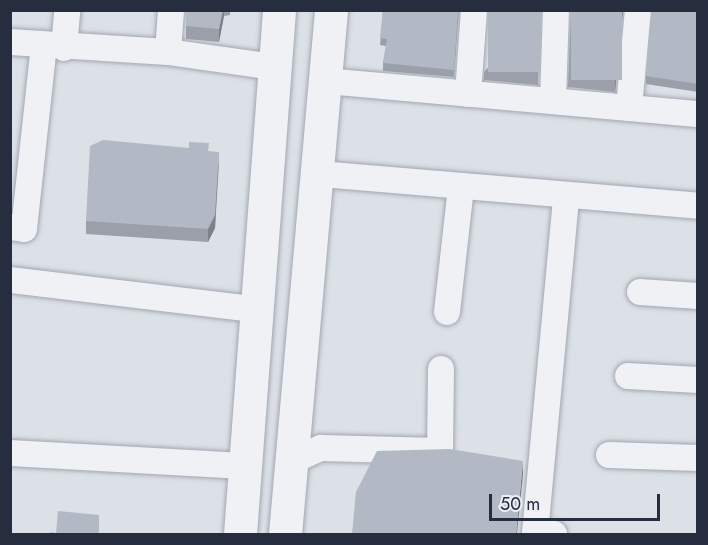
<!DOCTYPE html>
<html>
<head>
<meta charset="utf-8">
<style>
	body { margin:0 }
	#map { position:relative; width:708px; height:545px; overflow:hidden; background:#dce0e7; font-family:Jost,sans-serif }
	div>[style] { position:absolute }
	.roads { filter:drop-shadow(0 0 2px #a1a7b1) drop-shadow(0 0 2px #a1a7b1) }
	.minor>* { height:26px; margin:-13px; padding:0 13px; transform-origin:13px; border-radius:13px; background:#eff1f5 }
	.tertiary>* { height:33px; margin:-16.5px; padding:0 16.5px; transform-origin:16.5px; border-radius:16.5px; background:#eff1f5 }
	.wall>* { inset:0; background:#9a9fa9 }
	.shaded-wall>* { inset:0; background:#7d8289 }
	.building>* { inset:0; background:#b3b9c4; transform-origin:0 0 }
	span { translate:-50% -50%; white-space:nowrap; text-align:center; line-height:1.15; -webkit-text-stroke:6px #ebeff5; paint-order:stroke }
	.frame { position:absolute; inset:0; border:12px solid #252d3e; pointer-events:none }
	.scale { position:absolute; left:489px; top:494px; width:171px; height:27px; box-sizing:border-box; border:3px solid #252d3e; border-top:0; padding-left:8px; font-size:18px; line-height:21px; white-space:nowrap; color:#252d3e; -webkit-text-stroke:4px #ebeff5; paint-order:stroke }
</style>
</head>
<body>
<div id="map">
	<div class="roads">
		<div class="minor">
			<div style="left:10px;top:42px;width:158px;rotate:3.6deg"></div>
			<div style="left:168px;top:52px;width:106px;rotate:8.1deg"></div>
			<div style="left:64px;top:48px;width:38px;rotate:-85deg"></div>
			<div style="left:168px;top:52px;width:42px;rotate:-85.9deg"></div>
			<div style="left:326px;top:81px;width:373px;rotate:5.1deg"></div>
			<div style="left:468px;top:94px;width:84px;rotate:-85.9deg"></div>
			<div style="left:553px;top:100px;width:90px;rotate:-88.1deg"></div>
			<div style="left:629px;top:108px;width:98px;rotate:-84.8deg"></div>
			<div style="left:320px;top:174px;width:379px;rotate:4.8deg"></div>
			<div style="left:10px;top:227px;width:14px;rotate:8deg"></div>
			<div style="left:24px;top:229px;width:185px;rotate:-83.8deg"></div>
			<div style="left:10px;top:280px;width:245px;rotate:6.8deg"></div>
			<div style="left:640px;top:292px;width:58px;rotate:3.9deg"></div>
			<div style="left:447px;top:312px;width:125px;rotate:-83.6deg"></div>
			<div style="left:628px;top:376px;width:70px;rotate:3.3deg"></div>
			<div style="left:10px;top:453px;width:234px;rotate:3.2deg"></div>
			<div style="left:609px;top:455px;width:89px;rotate:1.9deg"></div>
			<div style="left:289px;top:462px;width:35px;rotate:-24deg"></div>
			<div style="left:321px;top:448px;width:119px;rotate:1.4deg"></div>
			<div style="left:440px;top:451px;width:82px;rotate:-89.3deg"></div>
			<div style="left:554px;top:534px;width:19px;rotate:-177deg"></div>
			<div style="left:535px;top:533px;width:336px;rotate:-84.7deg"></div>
		</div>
		<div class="tertiary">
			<div style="left:240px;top:534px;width:525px;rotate:-85.74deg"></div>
			<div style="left:285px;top:534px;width:526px;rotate:-84.98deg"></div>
		</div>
	</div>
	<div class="wall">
		<div style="clip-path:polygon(186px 10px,230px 10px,230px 15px,224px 16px,219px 42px,186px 39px)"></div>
		<div style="clip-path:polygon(383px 10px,459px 10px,454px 77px,383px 71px,383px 63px,386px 46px,380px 45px)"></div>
		<div style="clip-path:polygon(541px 10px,538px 85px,484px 80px,484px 72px)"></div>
		<div style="clip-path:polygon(571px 10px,623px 10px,615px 92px,568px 87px)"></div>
		<div style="clip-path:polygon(698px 10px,698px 92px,646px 84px,646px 76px)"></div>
		<div style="clip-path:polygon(209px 151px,219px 165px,215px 228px,208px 242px,86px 234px,86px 221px)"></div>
	</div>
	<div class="shaded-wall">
		<div style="clip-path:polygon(223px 10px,224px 10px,224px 16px,219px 42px,219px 29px)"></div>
		<div style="clip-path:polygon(622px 10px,623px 10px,615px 92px,615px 84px)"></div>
		<div style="clip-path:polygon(219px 152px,215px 228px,208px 242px,208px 229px)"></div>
		<div style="clip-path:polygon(523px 461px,523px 475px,517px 534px,516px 534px)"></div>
	</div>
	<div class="building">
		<div style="clip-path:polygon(186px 10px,223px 10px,219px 29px,186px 26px)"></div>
		<div style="clip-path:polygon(383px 10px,458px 10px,454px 70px,383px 63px,387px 39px,380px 38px)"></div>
		<div style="left:488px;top:10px;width:53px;height:62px"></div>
		<div style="left:571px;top:10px;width:51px;height:70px"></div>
		<div style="clip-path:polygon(652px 10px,698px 10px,698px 84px,646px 76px)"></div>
		<div style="clip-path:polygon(103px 140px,189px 148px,189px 142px,209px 143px,208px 151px,219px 152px,215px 215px,208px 229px,86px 221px,90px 146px)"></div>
		<div style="clip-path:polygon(450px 449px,523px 461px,516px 534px,352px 534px,356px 492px,377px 451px)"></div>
		<div style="clip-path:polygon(58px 511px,99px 515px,99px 534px,49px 534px,50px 532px,56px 533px)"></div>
	</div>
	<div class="frame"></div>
	<div class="scale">50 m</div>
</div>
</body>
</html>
